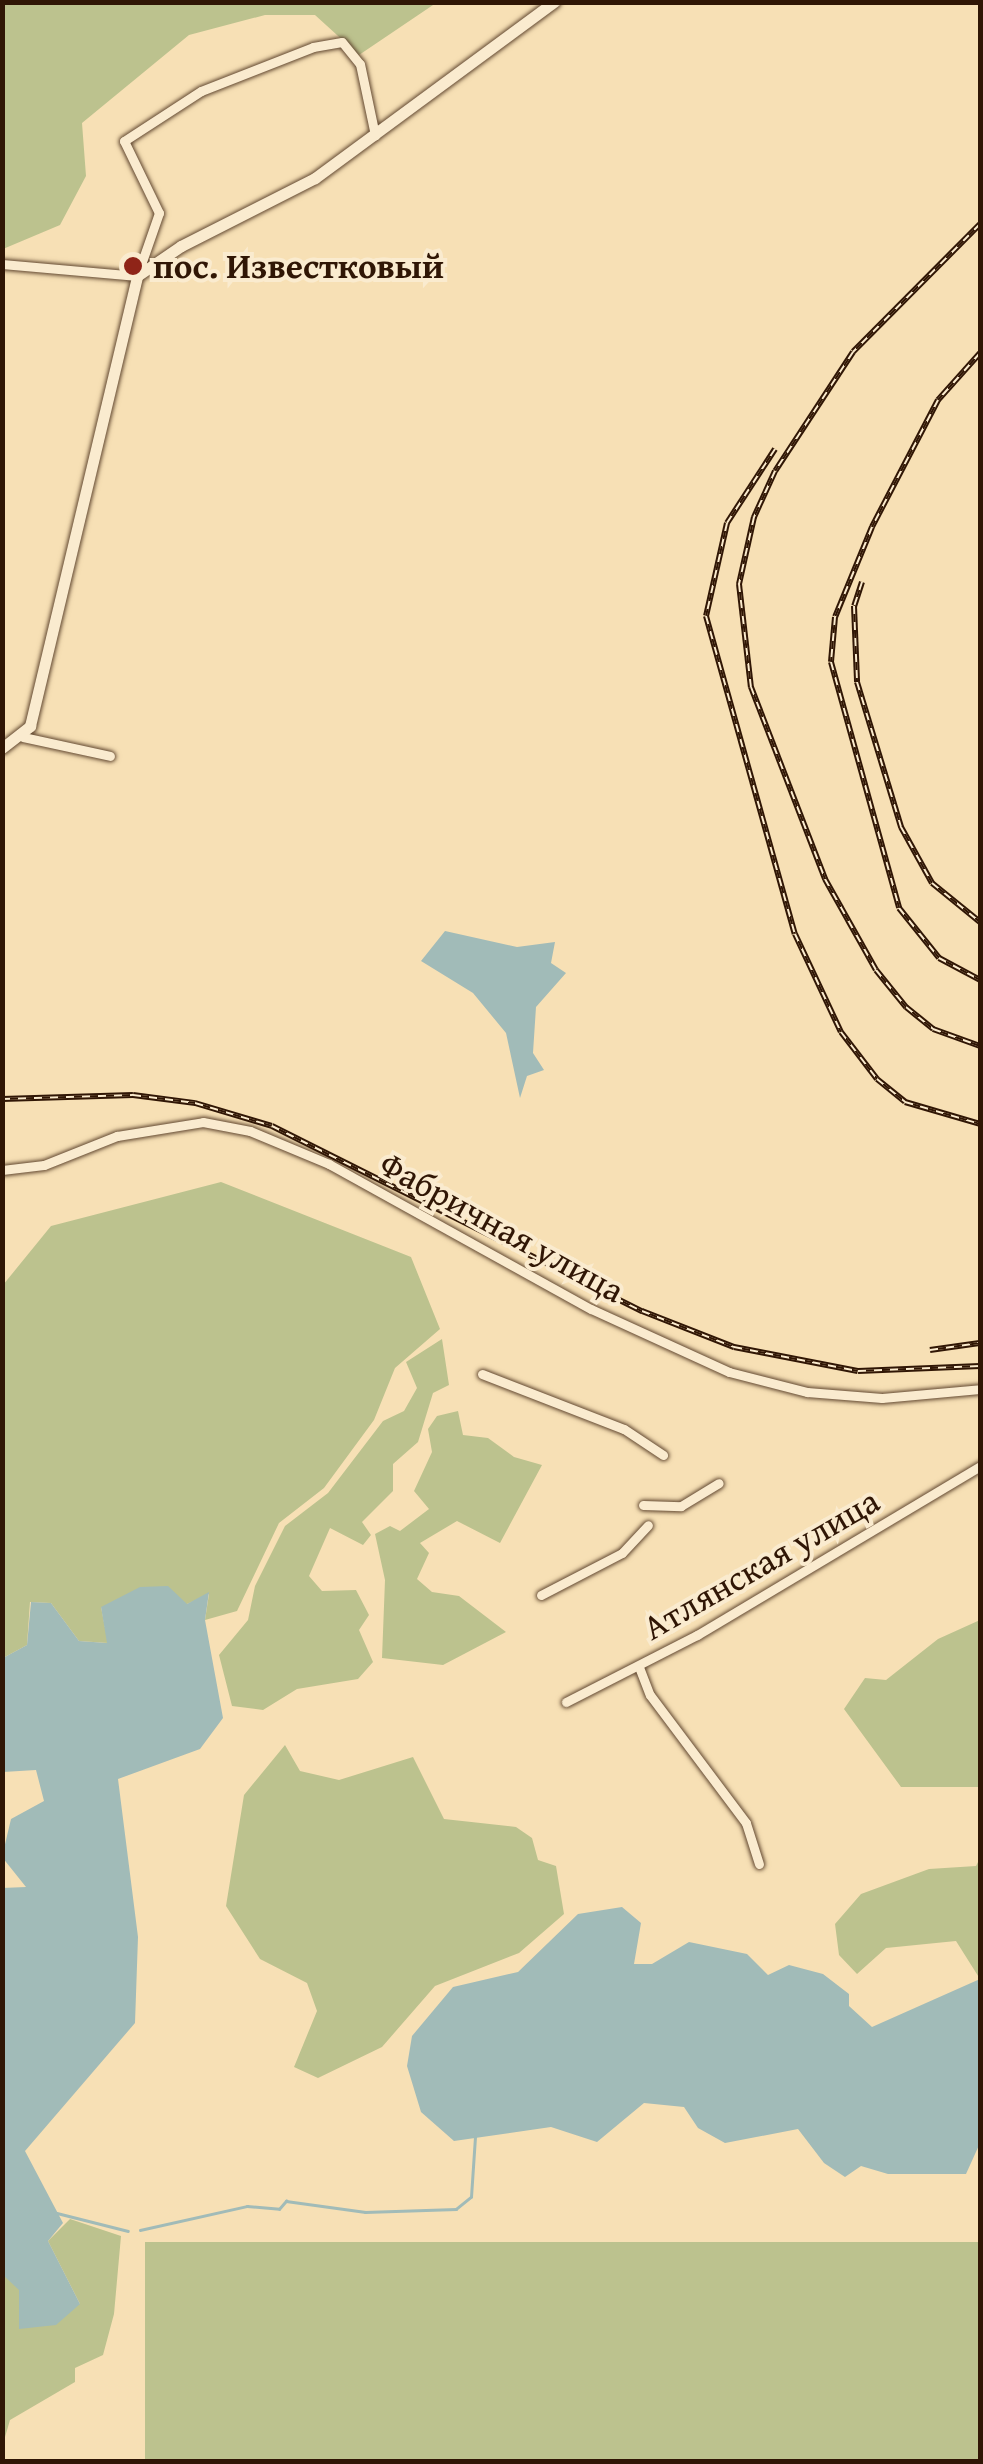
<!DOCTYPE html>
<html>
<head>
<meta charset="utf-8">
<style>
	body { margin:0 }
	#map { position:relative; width:983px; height:2464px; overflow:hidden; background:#f7e0b5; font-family:"Gentium Book Plus",serif }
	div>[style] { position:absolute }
	.green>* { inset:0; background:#bcc28e; transform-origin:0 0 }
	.water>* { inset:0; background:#a1bbb8 }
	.stream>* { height:2.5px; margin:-1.25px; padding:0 1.25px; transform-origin:1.25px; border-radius:1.25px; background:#a1bbb8 }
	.roads { filter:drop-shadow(0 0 2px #624831) drop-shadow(0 0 2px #624831) }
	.minor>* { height:9px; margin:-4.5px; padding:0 4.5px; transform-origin:4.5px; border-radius:4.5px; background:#faebcf }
	.tertiary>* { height:11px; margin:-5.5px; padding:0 5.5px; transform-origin:5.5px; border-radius:5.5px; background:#faebcf }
	.rail>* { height:6px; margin-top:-3px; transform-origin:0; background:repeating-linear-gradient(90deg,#faebcf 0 8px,#301605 0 16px); box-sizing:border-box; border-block:2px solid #301605 }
	.dots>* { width:28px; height:28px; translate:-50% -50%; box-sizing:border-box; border:5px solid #faebcf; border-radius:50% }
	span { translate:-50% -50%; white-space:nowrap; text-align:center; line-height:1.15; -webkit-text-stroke:8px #faebcf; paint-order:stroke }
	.poi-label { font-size:35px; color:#301605; font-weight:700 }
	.left { translate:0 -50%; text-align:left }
	.street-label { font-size:35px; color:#301605 }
	.frame { position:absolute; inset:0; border:5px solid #301605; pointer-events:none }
</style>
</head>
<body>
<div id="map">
	<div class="green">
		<div style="clip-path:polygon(3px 3px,436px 3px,359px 55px,315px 15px,265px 15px,189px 35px,82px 123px,86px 176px,60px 225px,3px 249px)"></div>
		<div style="clip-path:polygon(221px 1182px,411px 1257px,440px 1329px,395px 1368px,374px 1420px,324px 1488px,279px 1523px,237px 1611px,205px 1620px,209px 1594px,187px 1604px,101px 1607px,108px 1643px,79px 1641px,51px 1603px,30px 1602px,27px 1645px,3px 1658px,3px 1285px,51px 1226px)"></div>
		<div style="clip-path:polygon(442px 1339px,449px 1385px,433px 1393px,418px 1442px,393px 1464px,393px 1491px,362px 1522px,371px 1535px,363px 1545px,330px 1528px,309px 1576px,322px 1591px,356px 1590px,369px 1615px,359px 1630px,373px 1662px,358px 1679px,297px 1689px,263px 1710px,232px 1706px,219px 1655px,248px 1620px,255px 1586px,285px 1526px,328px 1493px,383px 1421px,404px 1411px,417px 1388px,406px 1362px)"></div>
		<div style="clip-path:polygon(458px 1411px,463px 1435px,488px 1438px,514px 1457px,542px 1465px,500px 1543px,457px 1521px,420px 1543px,429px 1553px,417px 1579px,432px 1592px,459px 1596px,506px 1632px,443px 1665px,382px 1658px,385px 1580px,375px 1534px,390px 1526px,400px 1531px,429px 1509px,414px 1491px,432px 1452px,428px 1429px,437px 1416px)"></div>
		<div style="clip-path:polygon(980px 1620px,980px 1787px,901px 1787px,844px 1709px,865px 1678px,886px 1680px,938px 1639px)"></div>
		<div style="clip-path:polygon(285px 1745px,300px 1771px,339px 1780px,413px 1757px,444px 1819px,516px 1827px,532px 1838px,538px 1860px,556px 1866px,564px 1914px,519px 1953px,435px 1986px,382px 2047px,318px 2078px,294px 2067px,317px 2011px,307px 1983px,260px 1959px,226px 1906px,244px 1795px)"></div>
		<div style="clip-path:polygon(980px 1858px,980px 1979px,956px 1941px,886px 1948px,857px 1974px,839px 1955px,835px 1924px,861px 1894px,929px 1869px,976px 1866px)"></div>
		<div style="clip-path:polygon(70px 2219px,121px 2236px,114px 2314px,103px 2355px,75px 2368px,75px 2382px,10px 2420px,3px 2444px,3px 2274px,19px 2289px,80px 2304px,48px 2241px)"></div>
		<div style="left:980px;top:2242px;width:219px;height:835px;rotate:90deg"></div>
	</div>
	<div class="water">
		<div style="clip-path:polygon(445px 931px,517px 947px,555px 942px,551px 963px,566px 973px,536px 1007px,533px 1053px,544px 1070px,527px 1076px,520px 1098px,506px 1033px,473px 993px,421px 961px)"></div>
		<div style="clip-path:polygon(168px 1586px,187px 1604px,209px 1592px,205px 1620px,223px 1718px,200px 1749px,118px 1779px,138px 1937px,135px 2023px,25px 2151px,63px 2223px,48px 2241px,80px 2304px,56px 2325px,19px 2329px,19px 2290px,2px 2274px,2px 1888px,26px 1887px,2px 1857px,11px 1819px,44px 1801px,36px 1770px,3px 1772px,3px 1658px,27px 1645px,31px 1602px,51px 1603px,79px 1641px,107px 1643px,101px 1607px,140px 1587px)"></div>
		<div style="clip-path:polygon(622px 1907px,641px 1923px,634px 1964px,652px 1964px,689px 1942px,747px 1954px,768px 1975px,789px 1965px,823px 1974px,849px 1994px,849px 2006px,872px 2027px,980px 1979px,980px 2143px,966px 2174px,888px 2174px,861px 2166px,845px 2177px,824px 2163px,798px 2129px,725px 2143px,698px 2128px,684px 2107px,644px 2103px,597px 2142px,551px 2127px,454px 2141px,421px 2112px,407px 2066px,412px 2036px,453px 1987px,518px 1972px,578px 1914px)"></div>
	</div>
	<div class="stream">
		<div style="left:57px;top:2213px;width:73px;rotate:14.2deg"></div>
		<div style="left:140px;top:2230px;width:110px;rotate:-12.6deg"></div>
		<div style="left:247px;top:2206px;width:32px;rotate:5deg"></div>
		<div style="left:279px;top:2209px;width:11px;rotate:-49deg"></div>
		<div style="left:286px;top:2201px;width:80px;rotate:7.9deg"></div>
		<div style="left:365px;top:2212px;width:91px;rotate:-1.9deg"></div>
		<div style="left:456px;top:2209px;width:19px;rotate:-39deg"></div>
		<div style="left:471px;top:2197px;width:60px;rotate:-86.2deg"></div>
	</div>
	<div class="roads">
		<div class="minor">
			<div style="left:2px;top:264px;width:136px;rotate:5.1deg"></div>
			<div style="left:137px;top:276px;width:67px;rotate:-70.8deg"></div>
			<div style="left:159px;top:213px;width:80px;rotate:-115.9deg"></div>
			<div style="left:124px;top:141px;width:92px;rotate:-33deg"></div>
			<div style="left:201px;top:91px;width:120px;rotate:-21.4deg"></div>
			<div style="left:313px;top:47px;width:29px;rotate:-10deg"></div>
			<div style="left:342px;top:42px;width:28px;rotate:51deg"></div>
			<div style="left:360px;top:64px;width:73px;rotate:78.1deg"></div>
			<div style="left:23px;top:737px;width:89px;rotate:12.3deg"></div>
			<div style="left:2px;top:1170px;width:42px;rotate:-6.8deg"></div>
			<div style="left:44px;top:1165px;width:79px;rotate:-21.7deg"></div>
			<div style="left:117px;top:1136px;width:87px;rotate:-9.2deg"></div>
			<div style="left:203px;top:1122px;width:48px;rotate:10.8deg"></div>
			<div style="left:250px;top:1131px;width:86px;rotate:22.7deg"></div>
			<div style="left:329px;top:1164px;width:299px;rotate:29deg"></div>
			<div style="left:591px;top:1309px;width:152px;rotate:24.5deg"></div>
			<div style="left:729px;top:1372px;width:81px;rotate:14.4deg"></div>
			<div style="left:807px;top:1392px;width:75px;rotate:4.6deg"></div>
			<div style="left:882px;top:1398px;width:98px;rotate:-5.2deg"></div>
			<div style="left:482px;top:1374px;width:152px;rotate:21.2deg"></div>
			<div style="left:624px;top:1429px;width:47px;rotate:33.7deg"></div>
			<div style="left:643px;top:1505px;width:38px;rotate:2deg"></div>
			<div style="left:681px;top:1506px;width:44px;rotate:-31.2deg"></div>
			<div style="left:541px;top:1595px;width:91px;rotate:-27.4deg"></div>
			<div style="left:622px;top:1553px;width:38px;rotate:-47deg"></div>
			<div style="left:639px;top:1667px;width:30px;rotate:69deg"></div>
			<div style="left:650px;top:1695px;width:160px;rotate:53.1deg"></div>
			<div style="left:746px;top:1823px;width:43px;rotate:72.4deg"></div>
			<div style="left:566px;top:1702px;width:147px;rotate:-27.1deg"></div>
			<div style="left:697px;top:1635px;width:330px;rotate:-30.8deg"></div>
		</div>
		<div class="tertiary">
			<div style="left:2px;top:748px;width:36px;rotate:-38deg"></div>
			<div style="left:30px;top:726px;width:463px;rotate:-76.6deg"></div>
			<div style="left:137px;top:276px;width:53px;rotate:-34.3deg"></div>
			<div style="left:181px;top:246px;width:150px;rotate:-26.9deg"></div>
			<div style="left:315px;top:178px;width:297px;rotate:-36.4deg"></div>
		</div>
	</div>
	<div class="rail">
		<div style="left:980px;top:224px;width:180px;rotate:134.8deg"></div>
		<div style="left:853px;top:352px;width:142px;rotate:123.2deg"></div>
		<div style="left:775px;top:471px;width:51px;rotate:114.5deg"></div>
		<div style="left:754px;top:517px;width:69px;rotate:102.6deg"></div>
		<div style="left:739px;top:584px;width:104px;rotate:83.4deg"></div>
		<div style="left:751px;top:687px;width:206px;rotate:68.9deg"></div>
		<div style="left:825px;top:879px;width:104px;rotate:60.7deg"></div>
		<div style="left:876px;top:970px;width:48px;rotate:51deg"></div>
		<div style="left:906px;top:1007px;width:35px;rotate:39deg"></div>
		<div style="left:933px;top:1029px;width:50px;rotate:19.9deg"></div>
		<div style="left:980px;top:353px;width:63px;rotate:131.8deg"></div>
		<div style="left:938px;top:400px;width:143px;rotate:117.5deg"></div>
		<div style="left:872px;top:527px;width:97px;rotate:112.3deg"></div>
		<div style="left:835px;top:617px;width:45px;rotate:95.1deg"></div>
		<div style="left:831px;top:662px;width:255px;rotate:74.5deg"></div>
		<div style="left:899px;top:908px;width:64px;rotate:51.3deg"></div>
		<div style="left:939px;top:958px;width:47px;rotate:28.2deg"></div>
		<div style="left:775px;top:449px;width:88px;rotate:123deg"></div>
		<div style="left:727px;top:523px;width:95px;rotate:102.7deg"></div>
		<div style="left:706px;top:616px;width:330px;rotate:74.4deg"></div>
		<div style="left:795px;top:934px;width:108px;rotate:64.9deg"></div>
		<div style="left:841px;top:1032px;width:59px;rotate:52.5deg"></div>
		<div style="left:877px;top:1079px;width:36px;rotate:39deg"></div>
		<div style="left:905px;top:1102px;width:78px;rotate:16.3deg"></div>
		<div style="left:862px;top:582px;width:25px;rotate:108deg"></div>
		<div style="left:854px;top:606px;width:76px;rotate:87.7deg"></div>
		<div style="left:857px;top:682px;width:152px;rotate:73.1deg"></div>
		<div style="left:901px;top:827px;width:64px;rotate:61deg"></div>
		<div style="left:932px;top:883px;width:62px;rotate:39.1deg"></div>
		<div style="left:2px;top:1099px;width:131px;rotate:-1.7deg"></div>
		<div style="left:133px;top:1095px;width:63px;rotate:7.4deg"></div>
		<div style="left:195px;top:1103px;width:80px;rotate:16.6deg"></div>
		<div style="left:272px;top:1126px;width:414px;rotate:26.6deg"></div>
		<div style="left:642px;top:1311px;width:99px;rotate:21.4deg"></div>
		<div style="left:734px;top:1347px;width:126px;rotate:11deg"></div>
		<div style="left:858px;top:1371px;width:122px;rotate:-2.3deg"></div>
		<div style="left:930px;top:1350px;width:50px;rotate:-8deg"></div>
	</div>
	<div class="dots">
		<div style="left:133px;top:266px;background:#8f2418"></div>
	</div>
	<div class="poi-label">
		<span class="left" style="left:153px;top:266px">пос. Известковый</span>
	</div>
	<div class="street-label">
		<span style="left:502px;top:1227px;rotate:29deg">Фабричная улица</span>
		<span style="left:761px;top:1564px;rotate:-30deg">Атлянская улица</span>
	</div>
	<div class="frame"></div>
</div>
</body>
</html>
